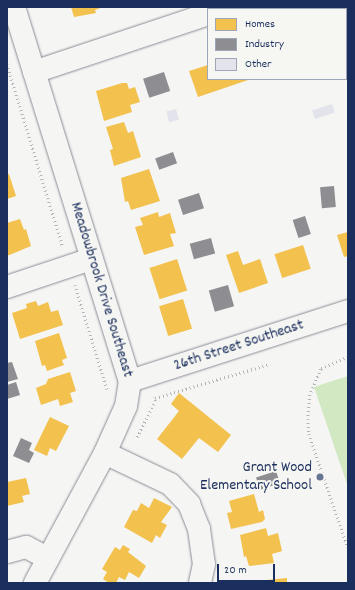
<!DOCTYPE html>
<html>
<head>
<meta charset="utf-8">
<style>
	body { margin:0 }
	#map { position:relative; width:355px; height:590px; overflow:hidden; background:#f5f5f3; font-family:Dekko,sans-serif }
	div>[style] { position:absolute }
	.green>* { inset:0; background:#d1e8c3 }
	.homes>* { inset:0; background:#f2c14e; transform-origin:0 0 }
	.industry>* { inset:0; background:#8d8d92; transform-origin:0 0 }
	.building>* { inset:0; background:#e2e3eb; transform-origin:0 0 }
	.path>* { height:2.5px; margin-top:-1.25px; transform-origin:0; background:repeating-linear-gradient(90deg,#b2b4b9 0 1px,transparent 0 4px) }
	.roads { filter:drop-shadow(0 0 1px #898d95) drop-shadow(0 0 1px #898d95) }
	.minor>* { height:22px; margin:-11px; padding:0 11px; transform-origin:11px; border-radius:11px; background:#f5f5f3 }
	.dots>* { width:11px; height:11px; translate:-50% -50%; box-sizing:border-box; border:2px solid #f6f6f2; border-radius:50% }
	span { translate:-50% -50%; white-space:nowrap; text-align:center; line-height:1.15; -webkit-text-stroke:4px #f6f6f2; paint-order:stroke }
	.street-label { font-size:16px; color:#1b2f5e }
	.poi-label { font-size:16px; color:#1b2f5e }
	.right { translate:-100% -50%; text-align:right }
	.frame { position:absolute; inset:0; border:8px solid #1b2f5e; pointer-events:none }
	.legend { position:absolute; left:207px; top:8px; width:140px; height:72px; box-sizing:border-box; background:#f6f6f2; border:1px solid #9ea6b7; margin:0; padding:5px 7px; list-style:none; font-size:12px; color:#1b2f5e }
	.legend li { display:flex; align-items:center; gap:8px; height:20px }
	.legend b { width:20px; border:1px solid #9ea6b7 }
	.scale { position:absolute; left:217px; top:564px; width:58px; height:18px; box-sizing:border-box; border:2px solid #1b2f5e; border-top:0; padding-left:5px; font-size:12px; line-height:14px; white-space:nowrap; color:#1b2f5e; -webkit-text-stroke:3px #f6f6f2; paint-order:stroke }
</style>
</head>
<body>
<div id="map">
	<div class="green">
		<div style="clip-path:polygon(348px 376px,348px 487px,314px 387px)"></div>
	</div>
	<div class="homes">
		<div style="clip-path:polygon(71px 7px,103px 7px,95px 10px,96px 13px,74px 17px)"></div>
		<div style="left:346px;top:18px;width:2px;height:42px"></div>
		<div style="clip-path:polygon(208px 65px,208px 79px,251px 79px,198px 97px,189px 71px)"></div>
		<div style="clip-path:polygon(122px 83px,127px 83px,129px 89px,135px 87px,140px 102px,130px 105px,132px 112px,104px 121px,96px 91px)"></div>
		<div style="clip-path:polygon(124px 122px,128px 133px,133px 131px,141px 157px,114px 166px,110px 150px,113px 149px,106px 127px)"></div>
		<div style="clip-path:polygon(149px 169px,160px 201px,131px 210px,128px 201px,125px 202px,121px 178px)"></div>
		<div style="clip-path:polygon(9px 174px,16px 196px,7px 199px,7px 175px)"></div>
		<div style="clip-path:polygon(158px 212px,159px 217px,170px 213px,176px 233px,170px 234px,174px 246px,144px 255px,135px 227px,143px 225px,140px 218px)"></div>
		<div style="clip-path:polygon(20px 219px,24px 230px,26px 229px,31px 246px,7px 256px,7px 223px)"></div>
		<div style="clip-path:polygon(348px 232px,348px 256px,344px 257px,337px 235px)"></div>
		<div style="left:303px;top:245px;width:25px;height:30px;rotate:72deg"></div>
		<div style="clip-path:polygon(238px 251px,243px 265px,260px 259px,268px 283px,239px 293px,226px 255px)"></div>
		<div style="left:177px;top:259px;width:33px;height:29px;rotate:72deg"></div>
		<div style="left:183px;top:299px;width:31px;height:25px;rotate:73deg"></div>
		<div style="clip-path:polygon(36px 301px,38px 306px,48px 302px,51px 312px,58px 310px,63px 325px,20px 339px,12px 313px,27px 308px,26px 304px)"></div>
		<div style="clip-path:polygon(59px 333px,67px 358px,62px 360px,64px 365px,47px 371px,45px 365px,42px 366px,35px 341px)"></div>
		<div style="clip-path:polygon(70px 372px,76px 391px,70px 393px,73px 402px,60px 406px,58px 399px,41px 405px,36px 388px,46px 384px,48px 379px)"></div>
		<div style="clip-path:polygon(179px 393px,231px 435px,218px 452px,199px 438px,182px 459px,157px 439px,179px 411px,171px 404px)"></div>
		<div style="clip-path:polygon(50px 417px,69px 426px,56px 451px,50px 448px,47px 456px,34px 450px)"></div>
		<div style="clip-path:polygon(26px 478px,30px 494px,22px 496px,24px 502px,7px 506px,7px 482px)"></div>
		<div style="clip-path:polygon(254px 494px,259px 512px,263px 510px,265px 519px,262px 522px,231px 529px,227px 513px,232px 512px,229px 501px)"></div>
		<div style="clip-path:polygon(154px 498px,172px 507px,161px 522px,167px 525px,160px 538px,156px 535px,152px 543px,124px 527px,133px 510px,137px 511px,141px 503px,149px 508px)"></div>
		<div style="clip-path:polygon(266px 528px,268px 536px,278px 533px,282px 551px,272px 554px,274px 563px,249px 566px,246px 556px,244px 557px,240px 535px)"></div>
		<div style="clip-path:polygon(123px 545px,130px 549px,128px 552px,146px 566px,139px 578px,129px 572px,125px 580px,119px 577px,116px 583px,109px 583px,103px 579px,107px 572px,102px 569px,115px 547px,120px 550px)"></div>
		<div style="clip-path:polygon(287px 578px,287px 583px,257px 583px,257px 581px)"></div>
	</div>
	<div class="industry">
		<div style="left:164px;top:72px;width:20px;height:22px;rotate:72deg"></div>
		<div style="left:173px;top:152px;width:12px;height:19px;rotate:70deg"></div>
		<div style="left:334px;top:186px;width:21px;height:14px;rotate:85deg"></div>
		<div style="left:199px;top:193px;width:16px;height:22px;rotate:72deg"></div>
		<div style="left:305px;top:216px;width:19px;height:13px;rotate:72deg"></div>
		<div style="left:211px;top:238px;width:16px;height:22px;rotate:75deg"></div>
		<div style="left:228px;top:285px;width:22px;height:20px;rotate:74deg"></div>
		<div style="clip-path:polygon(12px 362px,18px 379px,7px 382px,7px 363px)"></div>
		<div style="clip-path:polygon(16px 382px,20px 395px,7px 399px,7px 385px)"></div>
		<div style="clip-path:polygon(21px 438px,32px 443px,29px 450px,34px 453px,29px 463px,13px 456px)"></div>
		<div style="left:276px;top:471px;width:13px;height:21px;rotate:72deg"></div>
	</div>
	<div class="building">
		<div style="left:332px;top:104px;width:9px;height:21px;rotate:72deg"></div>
		<div style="left:176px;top:109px;width:11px;height:10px;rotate:75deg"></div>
	</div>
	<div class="path">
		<div style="left:7px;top:64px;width:191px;rotate:73deg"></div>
		<div style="left:75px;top:285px;width:109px;rotate:72.9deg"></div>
		<div style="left:348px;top:357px;width:30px;rotate:156deg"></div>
		<div style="left:321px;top:369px;width:28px;rotate:113deg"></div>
		<div style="left:310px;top:395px;width:24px;rotate:95deg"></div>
		<div style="left:308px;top:419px;width:15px;rotate:86deg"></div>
		<div style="left:309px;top:434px;width:120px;rotate:71.1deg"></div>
		<div style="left:155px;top:398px;width:120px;rotate:-16.5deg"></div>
		<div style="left:137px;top:437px;width:40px;rotate:-63.4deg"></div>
		<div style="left:155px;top:401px;width:4px;rotate:-104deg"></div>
	</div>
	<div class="roads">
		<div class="minor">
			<div style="left:14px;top:7px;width:392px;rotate:72.8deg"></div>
			<div style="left:130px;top:381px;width:25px;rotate:99deg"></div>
			<div style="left:126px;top:406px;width:51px;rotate:114.1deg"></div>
			<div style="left:105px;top:453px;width:148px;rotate:118.3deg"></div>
			<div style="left:223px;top:9px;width:6px;rotate:-18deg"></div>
			<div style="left:34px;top:72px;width:183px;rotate:-18.4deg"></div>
			<div style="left:7px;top:287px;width:89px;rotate:-18.4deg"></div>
			<div style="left:130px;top:381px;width:229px;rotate:-17.8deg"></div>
			<div style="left:105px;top:453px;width:72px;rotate:25.5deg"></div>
			<div style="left:170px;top:484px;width:28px;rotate:46deg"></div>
			<div style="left:189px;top:504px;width:27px;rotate:68deg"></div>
			<div style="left:199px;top:529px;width:35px;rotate:82deg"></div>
			<div style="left:204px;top:564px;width:19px;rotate:102deg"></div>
			<div style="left:7px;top:552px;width:20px;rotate:-15deg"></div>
			<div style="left:26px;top:547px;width:25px;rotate:27deg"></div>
		</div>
	</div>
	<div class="dots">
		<div style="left:320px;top:477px;background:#677492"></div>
	</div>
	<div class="street-label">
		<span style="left:101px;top:290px;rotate:73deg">Meadowbrook Drive Southeast</span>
		<span style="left:239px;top:346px;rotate:-18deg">26th Street Southeast</span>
	</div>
	<div class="poi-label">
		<span class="right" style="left:312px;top:477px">Grant Wood<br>Elementary School</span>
	</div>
	<div class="frame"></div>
	<ul class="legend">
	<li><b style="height:11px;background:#f2c14e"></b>Homes</li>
	<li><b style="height:11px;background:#8d8d92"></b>Industry</li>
	<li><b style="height:11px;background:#e2e3eb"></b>Other</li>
	</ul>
	<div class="scale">20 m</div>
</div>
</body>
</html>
